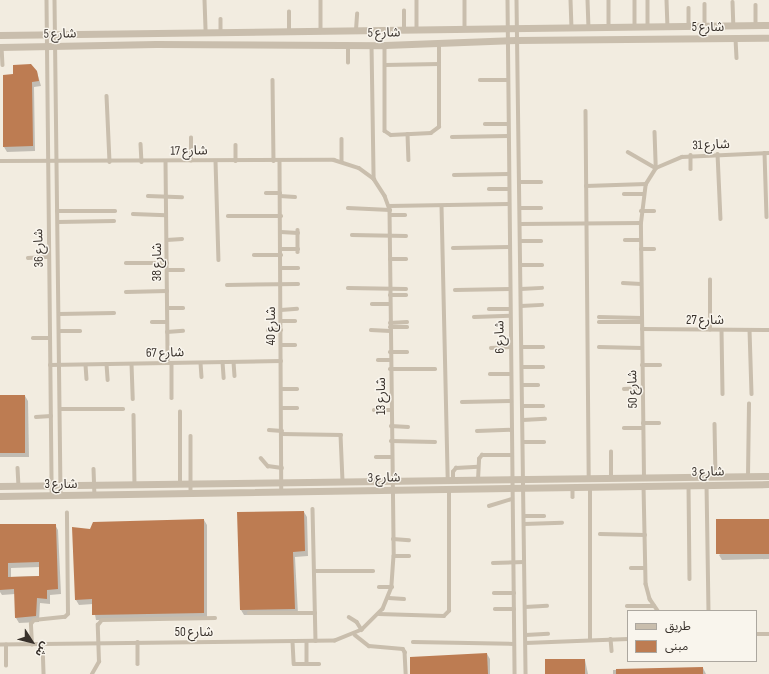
<!DOCTYPE html>
<html>
<head>
<meta charset="utf-8">
<style>
	body { margin:0 }
	#map { position:relative; width:769px; height:674px; overflow:hidden; background:#f2ece0; font-family:"Sofia Sans Condensed","Noto Sans Arabic",sans-serif }
	div>[style] { position:absolute }
	.shadow>* { inset:0; background:#0003 }
	.building>* { inset:0; background:#bd7c52; transform-origin:0 0 }
	.lane>* { height:3.5px; margin:-1.75px; padding:0 1.75px; transform-origin:1.75px; border-radius:1.75px; background:#c9bead }
	.street>* { height:7px; margin:-3.5px; padding:0 3.5px; transform-origin:3.5px; border-radius:3.5px; background:#c9bead }
	span { translate:-50% -50%; white-space:nowrap; text-align:center; line-height:1.15; -webkit-text-stroke:3px #f9f5ed; paint-order:stroke }
	.street-label { font-size:13px; color:#38312b }
	.legend { position:absolute; left:627px; top:610px; width:130px; height:52px; box-sizing:border-box; background:#f9f5ed; border:1px solid #aca79f; margin:0; padding:5px 7px; list-style:none; font-size:12px; color:#38312b }
	.legend li { display:flex; align-items:center; gap:8px; height:20px }
	.legend b { width:20px; border:1px solid #aca79f }
	.north { position:absolute; left:12px; top:622px; width:40px; height:40px; -webkit-text-stroke:3px #f9f5ed; paint-order:stroke; rotate:126deg; font-size:11px; font-weight:700; line-height:16px; text-align:center; color:#38312b }
	.north::after { content:''; display:block; margin:auto; width:14px; height:18px; background:#38312b; clip-path:polygon(50% 0,100% 100%,50% 72%,0 100%) }
</style>
</head>
<body>
<div id="map">
	<div class="shadow">
		<div style="clip-path:polygon(37px 72px,41px 86px,34px 87px,35px 151px,7px 152px,4px 147px,14px 74px)"></div>
		<div style="clip-path:polygon(0 396px,25px 396px,28px 401px,29px 457px,0 457px)"></div>
		<div style="clip-path:polygon(304px 512px,307px 517px,308px 556px,295px 557px,298px 614px,244px 615px,241px 610px)"></div>
		<div style="clip-path:polygon(204px 520px,207px 525px,207px 618px,96px 620px,93px 604px,79px 605px,76px 600px,91px 530px)"></div>
		<div style="clip-path:polygon(769px 520px,769px 559px,722px 560px,719px 555px)"></div>
		<div style="clip-path:polygon(evenodd,0 525px,55px 525px,58px 530px,61px 594px,50px 595px,50px 604px,40px 603px,39px 622px,19px 623px,16px 618px,15px 594px,2px 595px,0 592px,0 525px,40px 567px,40px 576px,11px 577px,11px 568px,40px 567px)"></div>
		<div style="clip-path:polygon(487px 654px,490px 659px,490px 674px,411px 674px)"></div>
		<div style="clip-path:polygon(585px 660px,588px 674px,546px 674px)"></div>
		<div style="clip-path:polygon(703px 668px,706px 674px,613px 674px,613px 670px)"></div>
	</div>
	<div class="building">
		<div style="clip-path:polygon(31px 64px,37px 71px,39px 81px,32px 82px,33px 146px,3px 147px,3px 75px,13px 74px,13px 65px)"></div>
		<div style="left:0;top:395px;width:25px;height:58px"></div>
		<div style="clip-path:polygon(304px 511px,305px 551px,293px 552px,295px 609px,240px 610px,237px 512px)"></div>
		<div style="clip-path:polygon(204px 519px,204px 613px,92px 615px,92px 599px,75px 600px,72px 527px,90px 529px,93px 522px)"></div>
		<div style="left:769px;top:519px;width:35px;height:53px;rotate:90deg"></div>
		<div style="clip-path:polygon(evenodd,0 524px,56px 524px,58px 589px,47px 590px,47px 599px,37px 598px,36px 616px,15px 618px,14px 589px,0 590px,0 524px,39px 562px,39px 576px,8px 577px,8px 563px,39px 562px)"></div>
		<div style="clip-path:polygon(487px 653px,488px 674px,410px 674px,410px 657px)"></div>
		<div style="left:585px;top:659px;width:15px;height:40px;rotate:90deg"></div>
		<div style="clip-path:polygon(703px 667px,703px 674px,616px 674px,616px 669px)"></div>
	</div>
	<div class="lane">
		<div style="left:47px;top:0;width:495px;rotate:89.4deg"></div>
		<div style="left:55px;top:0;width:495px;rotate:89.3deg"></div>
		<div style="left:205px;top:0;width:32px;rotate:88deg"></div>
		<div style="left:321px;top:0;width:31px;rotate:90deg"></div>
		<div style="left:417px;top:0;width:29px;rotate:90deg"></div>
		<div style="left:465px;top:0;width:29px;rotate:90deg"></div>
		<div style="left:508px;top:0;width:674px;rotate:89.4deg"></div>
		<div style="left:517px;top:0;width:674px;rotate:89.23deg"></div>
		<div style="left:571px;top:0;width:27px;rotate:88deg"></div>
		<div style="left:588px;top:0;width:27px;rotate:88deg"></div>
		<div style="left:609px;top:0;width:27px;rotate:90deg"></div>
		<div style="left:635px;top:0;width:26px;rotate:90deg"></div>
		<div style="left:648px;top:0;width:26px;rotate:90deg"></div>
		<div style="left:667px;top:0;width:26px;rotate:88deg"></div>
		<div style="left:733px;top:2px;width:23px;rotate:88deg"></div>
		<div style="left:705px;top:4px;width:22px;rotate:90deg"></div>
		<div style="left:756px;top:5px;width:20px;rotate:90deg"></div>
		<div style="left:689px;top:8px;width:18px;rotate:90deg"></div>
		<div style="left:221px;top:19px;width:13px;rotate:90deg"></div>
		<div style="left:356px;top:30px;width:16px;rotate:-86deg"></div>
		<div style="left:404px;top:30px;width:19px;rotate:-90deg"></div>
		<div style="left:289px;top:31px;width:19px;rotate:-90deg"></div>
		<div style="left:736px;top:39px;width:19px;rotate:87deg"></div>
		<div style="left:372px;top:45px;width:134px;rotate:89.1deg"></div>
		<div style="left:385px;top:45px;width:86px;rotate:90deg"></div>
		<div style="left:385px;top:131px;width:7px;rotate:34deg"></div>
		<div style="left:391px;top:135px;width:40px;rotate:-2.9deg"></div>
		<div style="left:431px;top:133px;width:10px;rotate:-37deg"></div>
		<div style="left:439px;top:127px;width:83px;rotate:-90deg"></div>
		<div style="left:2px;top:47px;width:18px;rotate:87deg"></div>
		<div style="left:348px;top:63px;width:18px;rotate:-90deg"></div>
		<div style="left:385px;top:65px;width:54px;rotate:-1.1deg"></div>
		<div style="left:273px;top:80px;width:81px;rotate:89.3deg"></div>
		<div style="left:480px;top:80px;width:27px"></div>
		<div style="left:107px;top:96px;width:66px;rotate:87.4deg"></div>
		<div style="left:586px;top:111px;width:367px;rotate:89.5deg"></div>
		<div style="left:485px;top:124px;width:23px"></div>
		<div style="left:655px;top:132px;width:36px;rotate:88deg"></div>
		<div style="left:408px;top:134px;width:26px;rotate:88deg"></div>
		<div style="left:452px;top:137px;width:56px;rotate:-1deg"></div>
		<div style="left:342px;top:139px;width:23px;rotate:90deg"></div>
		<div style="left:141px;top:144px;width:18px;rotate:87deg"></div>
		<div style="left:236px;top:145px;width:16px;rotate:90deg"></div>
		<div style="left:628px;top:152px;width:32px;rotate:30deg"></div>
		<div style="left:765px;top:153px;width:64px;rotate:88.2deg"></div>
		<div style="left:718px;top:154px;width:65px;rotate:87.4deg"></div>
		<div style="left:691px;top:155px;width:14px;rotate:90deg"></div>
		<div style="left:0;top:161px;width:334px;rotate:-0.2deg"></div>
		<div style="left:334px;top:160px;width:26px;rotate:18deg"></div>
		<div style="left:359px;top:168px;width:19px;rotate:36deg"></div>
		<div style="left:374px;top:179px;width:20px;rotate:57deg"></div>
		<div style="left:385px;top:196px;width:15px;rotate:70deg"></div>
		<div style="left:390px;top:210px;width:346px;rotate:89.3deg"></div>
		<div style="left:394px;top:556px;width:31px;rotate:94deg"></div>
		<div style="left:392px;top:587px;width:24px;rotate:112deg"></div>
		<div style="left:383px;top:609px;width:30px;rotate:135deg"></div>
		<div style="left:362px;top:630px;width:29px;rotate:158deg"></div>
		<div style="left:335px;top:641px;width:335px;rotate:179.3deg"></div>
		<div style="left:166px;top:161px;width:202px;rotate:89.4deg"></div>
		<div style="left:191px;top:161px;width:23px;rotate:-90deg"></div>
		<div style="left:216px;top:161px;width:99px;rotate:88.3deg"></div>
		<div style="left:280px;top:161px;width:330px;rotate:89.7deg"></div>
		<div style="left:454px;top:175px;width:54px;rotate:-1.1deg"></div>
		<div style="left:519px;top:182px;width:22px"></div>
		<div style="left:586px;top:186px;width:60px;rotate:-1.9deg"></div>
		<div style="left:489px;top:189px;width:19px"></div>
		<div style="left:266px;top:193px;width:14px"></div>
		<div style="left:624px;top:194px;width:19px"></div>
		<div style="left:148px;top:196px;width:34px;rotate:2deg"></div>
		<div style="left:280px;top:196px;width:15px;rotate:4deg"></div>
		<div style="left:389px;top:206px;width:119px;rotate:-1deg"></div>
		<div style="left:442px;top:206px;width:274px;rotate:88.7deg"></div>
		<div style="left:348px;top:208px;width:42px;rotate:2.7deg"></div>
		<div style="left:520px;top:208px;width:21px"></div>
		<div style="left:57px;top:211px;width:58px"></div>
		<div style="left:641px;top:211px;width:13px"></div>
		<div style="left:133px;top:214px;width:33px;rotate:2deg"></div>
		<div style="left:390px;top:215px;width:15px"></div>
		<div style="left:228px;top:216px;width:53px"></div>
		<div style="left:58px;top:222px;width:56px;rotate:-1deg"></div>
		<div style="left:520px;top:224px;width:121px;rotate:-0.5deg"></div>
		<div style="left:298px;top:230px;width:22px;rotate:90deg"></div>
		<div style="left:281px;top:232px;width:17px;rotate:3deg"></div>
		<div style="left:352px;top:235px;width:54px;rotate:1.1deg"></div>
		<div style="left:167px;top:240px;width:15px;rotate:-4deg"></div>
		<div style="left:625px;top:240px;width:16px"></div>
		<div style="left:520px;top:241px;width:21px"></div>
		<div style="left:453px;top:248px;width:56px;rotate:-1deg"></div>
		<div style="left:281px;top:249px;width:17px"></div>
		<div style="left:641px;top:249px;width:13px"></div>
		<div style="left:254px;top:255px;width:27px"></div>
		<div style="left:28px;top:258px;width:21px;rotate:-3deg"></div>
		<div style="left:390px;top:259px;width:16px"></div>
		<div style="left:126px;top:263px;width:41px"></div>
		<div style="left:521px;top:265px;width:21px"></div>
		<div style="left:281px;top:268px;width:17px"></div>
		<div style="left:167px;top:270px;width:16px"></div>
		<div style="left:623px;top:283px;width:18px;rotate:3deg"></div>
		<div style="left:227px;top:285px;width:71px;rotate:-0.8deg"></div>
		<div style="left:348px;top:288px;width:58px;rotate:1deg"></div>
		<div style="left:521px;top:289px;width:21px;rotate:-3deg"></div>
		<div style="left:455px;top:290px;width:55px;rotate:-1deg"></div>
		<div style="left:126px;top:292px;width:41px;rotate:-1.4deg"></div>
		<div style="left:390px;top:295px;width:16px"></div>
		<div style="left:372px;top:304px;width:18px"></div>
		<div style="left:521px;top:306px;width:21px;rotate:-3deg"></div>
		<div style="left:167px;top:308px;width:16px"></div>
		<div style="left:489px;top:309px;width:21px"></div>
		<div style="left:281px;top:310px;width:16px;rotate:-4deg"></div>
		<div style="left:59px;top:314px;width:55px;rotate:-1deg"></div>
		<div style="left:474px;top:317px;width:36px;rotate:-2deg"></div>
		<div style="left:599px;top:317px;width:43px;rotate:1.3deg"></div>
		<div style="left:281px;top:321px;width:14px"></div>
		<div style="left:152px;top:322px;width:15px"></div>
		<div style="left:599px;top:322px;width:43px"></div>
		<div style="left:390px;top:323px;width:17px;rotate:-3deg"></div>
		<div style="left:390px;top:327px;width:17px"></div>
		<div style="left:642px;top:329px;width:127px;rotate:0.5deg"></div>
		<div style="left:268px;top:330px;width:13px"></div>
		<div style="left:371px;top:330px;width:19px;rotate:3deg"></div>
		<div style="left:710px;top:330px;width:50px;rotate:-90deg"></div>
		<div style="left:722px;top:330px;width:64px;rotate:89.1deg"></div>
		<div style="left:750px;top:330px;width:64px;rotate:88.2deg"></div>
		<div style="left:59px;top:331px;width:21px"></div>
		<div style="left:167px;top:332px;width:16px;rotate:-4deg"></div>
		<div style="left:33px;top:338px;width:17px"></div>
		<div style="left:281px;top:345px;width:14px"></div>
		<div style="left:522px;top:347px;width:21px"></div>
		<div style="left:599px;top:347px;width:43px;rotate:1.3deg"></div>
		<div style="left:491px;top:348px;width:19px;rotate:-3deg"></div>
		<div style="left:390px;top:352px;width:17px"></div>
		<div style="left:378px;top:360px;width:12px"></div>
		<div style="left:223px;top:362px;width:16px;rotate:86deg"></div>
		<div style="left:234px;top:362px;width:14px;rotate:86deg"></div>
		<div style="left:172px;top:363px;width:35px;rotate:90deg"></div>
		<div style="left:201px;top:363px;width:14px;rotate:86deg"></div>
		<div style="left:107px;top:364px;width:16px;rotate:86deg"></div>
		<div style="left:132px;top:364px;width:35px;rotate:88deg"></div>
		<div style="left:50px;top:365px;width:231px;rotate:-1deg"></div>
		<div style="left:86px;top:365px;width:14px;rotate:86deg"></div>
		<div style="left:642px;top:365px;width:18px"></div>
		<div style="left:522px;top:367px;width:21px"></div>
		<div style="left:390px;top:369px;width:45px"></div>
		<div style="left:490px;top:374px;width:20px"></div>
		<div style="left:522px;top:385px;width:16px"></div>
		<div style="left:281px;top:389px;width:16px"></div>
		<div style="left:624px;top:389px;width:19px;rotate:-3deg"></div>
		<div style="left:462px;top:402px;width:49px;rotate:-1.2deg"></div>
		<div style="left:523px;top:406px;width:20px"></div>
		<div style="left:281px;top:408px;width:16px"></div>
		<div style="left:60px;top:409px;width:63px"></div>
		<div style="left:374px;top:410px;width:17px"></div>
		<div style="left:134px;top:415px;width:70px;rotate:89.2deg"></div>
		<div style="left:36px;top:417px;width:15px;rotate:-4deg"></div>
		<div style="left:523px;top:420px;width:22px;rotate:-3deg"></div>
		<div style="left:643px;top:423px;width:16px"></div>
		<div style="left:715px;top:424px;width:53px;rotate:88.9deg"></div>
		<div style="left:391px;top:426px;width:17px;rotate:3deg"></div>
		<div style="left:624px;top:428px;width:19px"></div>
		<div style="left:269px;top:430px;width:13px;rotate:4deg"></div>
		<div style="left:477px;top:431px;width:34px;rotate:-2deg"></div>
		<div style="left:282px;top:434px;width:59px;rotate:1deg"></div>
		<div style="left:341px;top:435px;width:46px;rotate:87.5deg"></div>
		<div style="left:191px;top:436px;width:57px;rotate:90deg"></div>
		<div style="left:391px;top:441px;width:44px;rotate:1.3deg"></div>
		<div style="left:523px;top:442px;width:21px"></div>
		<div style="left:376px;top:457px;width:15px"></div>
		<div style="left:261px;top:458px;width:11px;rotate:49deg"></div>
		<div style="left:268px;top:466px;width:14px;rotate:8deg"></div>
		<div style="left:18px;top:468px;width:18px;rotate:87deg"></div>
		<div style="left:94px;top:469px;width:25px;rotate:88deg"></div>
		<div style="left:748px;top:476px;width:72px;rotate:-89.2deg"></div>
		<div style="left:611px;top:478px;width:26px;rotate:-90deg"></div>
		<div style="left:644px;top:478px;width:255px;rotate:-90.7deg"></div>
		<div style="left:641px;top:223px;width:39px;rotate:-83deg"></div>
		<div style="left:646px;top:184px;width:19px;rotate:-58deg"></div>
		<div style="left:656px;top:168px;width:28px;rotate:-23deg"></div>
		<div style="left:682px;top:157px;width:87px;rotate:-2.6deg"></div>
		<div style="left:453px;top:480px;width:8px;rotate:-90deg"></div>
		<div style="left:453px;top:472px;width:5px;rotate:-53deg"></div>
		<div style="left:456px;top:468px;width:22px;rotate:-3deg"></div>
		<div style="left:478px;top:480px;width:21px;rotate:-87deg"></div>
		<div style="left:479px;top:459px;width:5px;rotate:-53deg"></div>
		<div style="left:482px;top:455px;width:30px"></div>
		<div style="left:180px;top:484px;width:72px;rotate:-90deg"></div>
		<div style="left:707px;top:484px;width:127px;rotate:89.1deg"></div>
		<div style="left:689px;top:485px;width:94px;rotate:89.4deg"></div>
		<div style="left:644px;top:486px;width:98px;rotate:88.8deg"></div>
		<div style="left:646px;top:584px;width:16px;rotate:75deg"></div>
		<div style="left:650px;top:599px;width:14px;rotate:56deg"></div>
		<div style="left:573px;top:488px;width:9px;rotate:90deg"></div>
		<div style="left:489px;top:506px;width:24px;rotate:-17deg"></div>
		<div style="left:313px;top:509px;width:132px;rotate:88.7deg"></div>
		<div style="left:524px;top:516px;width:20px"></div>
		<div style="left:524px;top:524px;width:38px;rotate:-2deg"></div>
		<div style="left:600px;top:534px;width:45px;rotate:1.3deg"></div>
		<div style="left:393px;top:539px;width:16px;rotate:4deg"></div>
		<div style="left:394px;top:556px;width:15px"></div>
		<div style="left:493px;top:563px;width:31px;rotate:-2deg"></div>
		<div style="left:631px;top:568px;width:14px"></div>
		<div style="left:315px;top:571px;width:58px"></div>
		<div style="left:379px;top:587px;width:13px"></div>
		<div style="left:494px;top:593px;width:20px"></div>
		<div style="left:389px;top:598px;width:15px;rotate:4deg"></div>
		<div style="left:627px;top:606px;width:27px"></div>
		<div style="left:525px;top:607px;width:22px;rotate:-3deg"></div>
		<div style="left:495px;top:609px;width:19px"></div>
		<div style="left:249px;top:613px;width:66px"></div>
		<div style="left:379px;top:614px;width:65px;rotate:1.8deg"></div>
		<div style="left:444px;top:616px;width:7px;rotate:-45deg"></div>
		<div style="left:449px;top:611px;width:121px;rotate:-90deg"></div>
		<div style="left:349px;top:617px;width:9px;rotate:32deg"></div>
		<div style="left:357px;top:622px;width:9px;rotate:58deg"></div>
		<div style="left:756px;top:634px;width:13px"></div>
		<div style="left:355px;top:635px;width:18px;rotate:38deg"></div>
		<div style="left:369px;top:646px;width:34px;rotate:5deg"></div>
		<div style="left:403px;top:649px;width:4px;rotate:56deg"></div>
		<div style="left:405px;top:652px;width:22px;rotate:87deg"></div>
		<div style="left:526px;top:635px;width:22px;rotate:-3deg"></div>
		<div style="left:611px;top:639px;width:12px;rotate:85deg"></div>
		<div style="left:590px;top:640px;width:153px;rotate:-90deg"></div>
		<div style="left:307px;top:641px;width:23px;rotate:90deg"></div>
		<div style="left:138px;top:642px;width:22px;rotate:90deg"></div>
		<div style="left:293px;top:642px;width:22px;rotate:87deg"></div>
		<div style="left:294px;top:664px;width:25px"></div>
		<div style="left:413px;top:642px;width:101px;rotate:1.1deg"></div>
		<div style="left:526px;top:643px;width:102px;rotate:-2.2deg"></div>
		<div style="left:43px;top:644px;width:30px;rotate:88deg"></div>
		<div style="left:32px;top:645px;width:21px;rotate:-93deg"></div>
		<div style="left:31px;top:624px;width:5px;rotate:-53deg"></div>
		<div style="left:34px;top:620px;width:31px;rotate:-6deg"></div>
		<div style="left:65px;top:617px;width:4px;rotate:-45deg"></div>
		<div style="left:68px;top:614px;width:101px;rotate:-90.6deg"></div>
		<div style="left:6px;top:666px;width:21px;rotate:-90deg"></div>
		<div style="left:92px;top:674px;width:14px;rotate:-60deg"></div>
		<div style="left:99px;top:662px;width:37px;rotate:-92deg"></div>
		<div style="left:98px;top:625px;width:6px;rotate:-51deg"></div>
		<div style="left:102px;top:620px;width:113px;rotate:-1deg"></div>
	</div>
	<div class="street">
		<div style="left:0;top:35px;width:769px;rotate:-0.75deg"></div>
		<div style="left:0;top:47px;width:156px;rotate:-1.1deg"></div>
		<div style="left:156px;top:44px;width:229px;rotate:0.3deg"></div>
		<div style="left:385px;top:45px;width:132px;rotate:-2.2deg"></div>
		<div style="left:517px;top:40px;width:252px;rotate:-0.5deg"></div>
		<div style="left:0;top:486px;width:769px;rotate:-0.75deg"></div>
		<div style="left:0;top:496px;width:769px;rotate:-0.89deg"></div>
	</div>
	<div class="street-label">
		<span style="left:708px;top:27px">شارع 5</span>
		<span style="left:384px;top:33px;rotate:-1deg">شارع 5</span>
		<span style="left:60px;top:34px;rotate:-1deg">شارع 5</span>
		<span style="left:711px;top:145px;rotate:-2deg">شارع 31</span>
		<span style="left:189px;top:151px;rotate:-1deg">شارع 17</span>
		<span style="left:39px;top:248px;rotate:-91deg">شارع 36</span>
		<span style="left:157px;top:262px;rotate:-90deg">شارع 38</span>
		<span style="left:705px;top:320px">شارع 27</span>
		<span style="left:271px;top:326px;rotate:-90deg">شارع 40</span>
		<span style="left:500px;top:337px;rotate:-91deg">شارع 6</span>
		<span style="left:165px;top:353px;rotate:-1deg">شارع 67</span>
		<span style="left:633px;top:389px;rotate:-91deg">شارع 50</span>
		<span style="left:381px;top:396px;rotate:-90deg">شارع 13</span>
		<span style="left:708px;top:472px;rotate:-1deg">شارع 3</span>
		<span style="left:384px;top:478px;rotate:-1deg">شارع 3</span>
		<span style="left:61px;top:484px">شارع 3</span>
		<span style="left:194px;top:632px">شارع 50</span>
	</div>
	<ul class="legend">
	<li><b style="height:5px;background:#c9bead"></b>طريق</li>
	<li><b style="height:11px;background:#bd7c52"></b>مبنى</li>
	</ul>
	<div class="north">ش</div>
</div>
</body>
</html>
